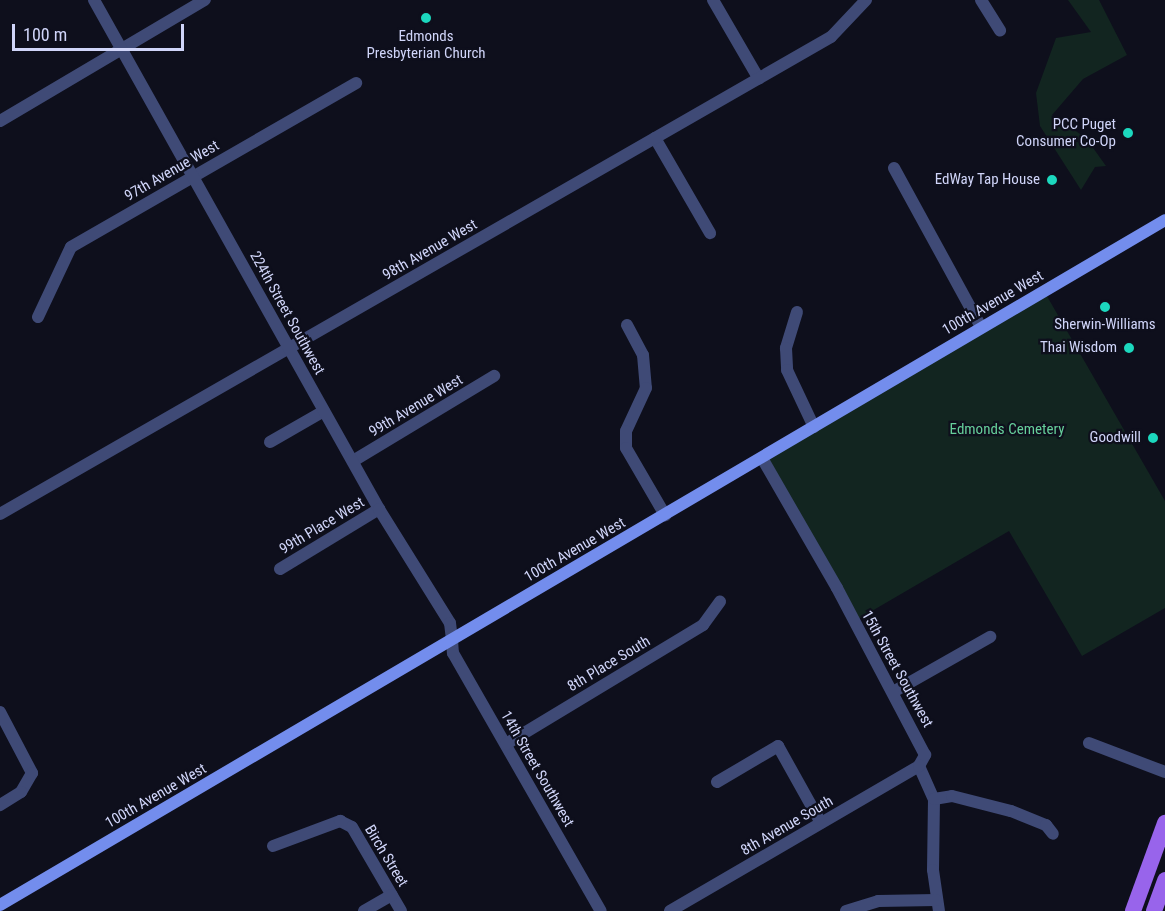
<!DOCTYPE html>
<html>
<head>
<meta charset="utf-8">
<style>
	body { margin:0 }
	#map { position:relative; width:1165px; height:911px; overflow:hidden; background:#0e0f1c; font-family:"Roboto Condensed",sans-serif }
	div>[style] { position:absolute }
	.green>* { inset:0; background:#122520 }
	.minor>* { height:12px; margin:-6px; padding:0 6px; transform-origin:6px; border-radius:6px; background:#3f4a76 }
	.tertiary>* { height:12px; margin:-6px; padding:0 6px; transform-origin:6px; border-radius:6px; background:#3f4a76 }
	.secondary>* { height:12px; margin:-6px; padding:0 6px; transform-origin:6px; border-radius:6px; background:#738ded }
	.primary>* { height:16px; margin:-8px; padding:0 8px; transform-origin:8px; border-radius:8px; background:#9864eb }
	.dots>* { width:16px; height:16px; translate:-50% -50%; box-sizing:border-box; border:3px solid #0e0f1c; border-radius:50% }
	span { translate:-50% -50%; white-space:nowrap; text-align:center; line-height:1.15; -webkit-text-stroke:4.5px #0e0f1c; paint-order:stroke }
	.poi-label { font-size:15px; color:#d0d5f9 }
	.right { translate:-100% -50%; text-align:right }
	.street-label { font-size:15px; color:#d0d5f9 }
	.park-label { font-size:15px; color:#66cf9b }
	.scale { position:absolute; left:12px; top:24px; width:172px; height:27px; box-sizing:border-box; border:3px solid #d0d5f9; border-top:0; padding-left:8px; font-size:18px; line-height:21px; white-space:nowrap; color:#d0d5f9; -webkit-text-stroke:4px #0e0f1c; paint-order:stroke }
</style>
</head>
<body>
<div id="map">
	<div class="green">
		<div style="clip-path:polygon(1068px 0,1099px 0,1127px 55px,1083px 79px,1052px 115px,1086px 138px,1106px 166px,1095px 167px,1081px 190px,1040px 126px,1036px 93px,1056px 38px,1091px 32px)"></div>
		<div style="clip-path:polygon(1044px 291px,1165px 501px,1165px 608px,1082px 656px,1009px 531px,853px 622px,762px 458px)"></div>
	</div>
	<div class="minor">
		<div style="left:713px;top:0;width:91px;rotate:59.8deg"></div>
		<div style="left:981px;top:0;width:36px;rotate:58deg"></div>
		<div style="left:0;top:121px;width:238px;rotate:-30.6deg"></div>
		<div style="left:655px;top:138px;width:110px;rotate:59.9deg"></div>
		<div style="left:894px;top:168px;width:181px;rotate:61.3deg"></div>
		<div style="left:797px;top:312px;width:38px;rotate:107deg"></div>
		<div style="left:786px;top:348px;width:22px;rotate:87deg"></div>
		<div style="left:787px;top:370px;width:63px;rotate:64.7deg"></div>
		<div style="left:38px;top:317px;width:77px;rotate:-64.8deg"></div>
		<div style="left:71px;top:247px;width:329px;rotate:-29.9deg"></div>
		<div style="left:627px;top:325px;width:34px;rotate:62deg"></div>
		<div style="left:643px;top:355px;width:33px;rotate:85deg"></div>
		<div style="left:646px;top:388px;width:47px;rotate:114.9deg"></div>
		<div style="left:626px;top:431px;width:17px;rotate:90deg"></div>
		<div style="left:626px;top:448px;width:78px;rotate:59.8deg"></div>
		<div style="left:270px;top:442px;width:62px;rotate:-29.9deg"></div>
		<div style="left:353px;top:461px;width:165px;rotate:-31.1deg"></div>
		<div style="left:0;top:514px;width:958px;rotate:-29.86deg"></div>
		<div style="left:831px;top:37px;width:51px;rotate:-46.6deg"></div>
		<div style="left:280px;top:569px;width:116px;rotate:-31.2deg"></div>
		<div style="left:452px;top:640px;width:13px;rotate:86deg"></div>
		<div style="left:453px;top:653px;width:297px;rotate:60.2deg"></div>
		<div style="left:893px;top:692px;width:112px;rotate:-29.6deg"></div>
		<div style="left:0;top:712px;width:69px;rotate:62.3deg"></div>
		<div style="left:32px;top:773px;width:22px;rotate:120deg"></div>
		<div style="left:21px;top:792px;width:25px;rotate:148deg"></div>
		<div style="left:1089px;top:743px;width:81px;rotate:20.9deg"></div>
		<div style="left:506px;top:744px;width:230px;rotate:-31.1deg"></div>
		<div style="left:703px;top:625px;width:29px;rotate:-54deg"></div>
		<div style="left:919px;top:766px;width:36px;rotate:66deg"></div>
		<div style="left:934px;top:799px;width:71px;rotate:90.8deg"></div>
		<div style="left:933px;top:870px;width:41px;rotate:81.7deg"></div>
		<div style="left:717px;top:782px;width:71px;rotate:-30.5deg"></div>
		<div style="left:778px;top:746px;width:88px;rotate:60.8deg"></div>
		<div style="left:934px;top:799px;width:18px;rotate:-9deg"></div>
		<div style="left:952px;top:796px;width:61px;rotate:14.3deg"></div>
		<div style="left:1011px;top:811px;width:38px;rotate:22deg"></div>
		<div style="left:1046px;top:825px;width:11px;rotate:52deg"></div>
		<div style="left:273px;top:846px;width:72px;rotate:-20.5deg"></div>
		<div style="left:340px;top:821px;width:13px;rotate:27deg"></div>
		<div style="left:352px;top:827px;width:97px;rotate:59.7deg"></div>
		<div style="left:364px;top:911px;width:32px;rotate:-30deg"></div>
		<div style="left:670px;top:911px;width:288px;rotate:-30.2deg"></div>
		<div style="left:919px;top:766px;width:13px;rotate:-61deg"></div>
		<div style="left:925px;top:755px;width:189px;rotate:-117.8deg"></div>
		<div style="left:837px;top:588px;width:150px;rotate:-120deg"></div>
		<div style="left:846px;top:911px;width:34px;rotate:-17deg"></div>
		<div style="left:878px;top:901px;width:58px;rotate:-1deg"></div>
	</div>
	<div class="tertiary">
		<div style="left:94px;top:0;width:583px;rotate:60.75deg"></div>
		<div style="left:379px;top:509px;width:134px;rotate:58.1deg"></div>
		<div style="left:450px;top:623px;width:17px;rotate:83deg"></div>
	</div>
	<div class="secondary">
		<div style="left:0;top:905px;width:1351px;rotate:-30.45deg"></div>
	</div>
	<div class="primary">
		<div style="left:1133px;top:911px;width:94px;rotate:-70deg"></div>
		<div style="left:1154px;top:911px;width:33px;rotate:-70deg"></div>
	</div>
	<div class="dots">
		<div style="left:426px;top:18px;background:#1cd8be"></div>
		<div style="left:1128px;top:133px;background:#1cd8be"></div>
		<div style="left:1052px;top:180px;background:#1cd8be"></div>
		<div style="left:1105px;top:307px;background:#1cd8be"></div>
		<div style="left:1129px;top:348px;background:#1cd8be"></div>
		<div style="left:1153px;top:438px;background:#1cd8be"></div>
	</div>
	<div class="poi-label">
		<span style="left:426px;top:45px">Edmonds<br>Presbyterian Church</span>
		<span class="right" style="left:1116px;top:133px">PCC Puget<br>Consumer Co-Op</span>
		<span class="right" style="left:1040px;top:180px">EdWay Tap House</span>
		<span style="left:1105px;top:325px">Sherwin-Williams</span>
		<span class="right" style="left:1117px;top:348px">Thai Wisdom</span>
		<span class="right" style="left:1141px;top:438px">Goodwill</span>
	</div>
	<div class="street-label">
		<span style="left:172px;top:171px;rotate:-30deg">97th Avenue West</span>
		<span style="left:430px;top:250px;rotate:-30deg">98th Avenue West</span>
		<span style="left:993px;top:303px;rotate:-30deg">100th Avenue West</span>
		<span style="left:287px;top:313px;rotate:61deg">224th Street Southwest</span>
		<span style="left:416px;top:406px;rotate:-31deg">99th Avenue West</span>
		<span style="left:322px;top:526px;rotate:-31deg">99th Place West</span>
		<span style="left:575px;top:550px;rotate:-30deg">100th Avenue West</span>
		<span style="left:609px;top:664px;rotate:-31deg">8th Place South</span>
		<span style="left:897px;top:669px;rotate:61deg">15th Street Southwest</span>
		<span style="left:537px;top:769px;rotate:60deg">14th Street Southwest</span>
		<span style="left:156px;top:796px;rotate:-30deg">100th Avenue West</span>
		<span style="left:787px;top:826px;rotate:-30deg">8th Avenue South</span>
		<span style="left:386px;top:856px;rotate:59deg">Birch Street</span>
	</div>
	<div class="park-label">
		<span style="left:1007px;top:430px">Edmonds Cemetery</span>
	</div>
	<div class="scale">100 m</div>
</div>
</body>
</html>
